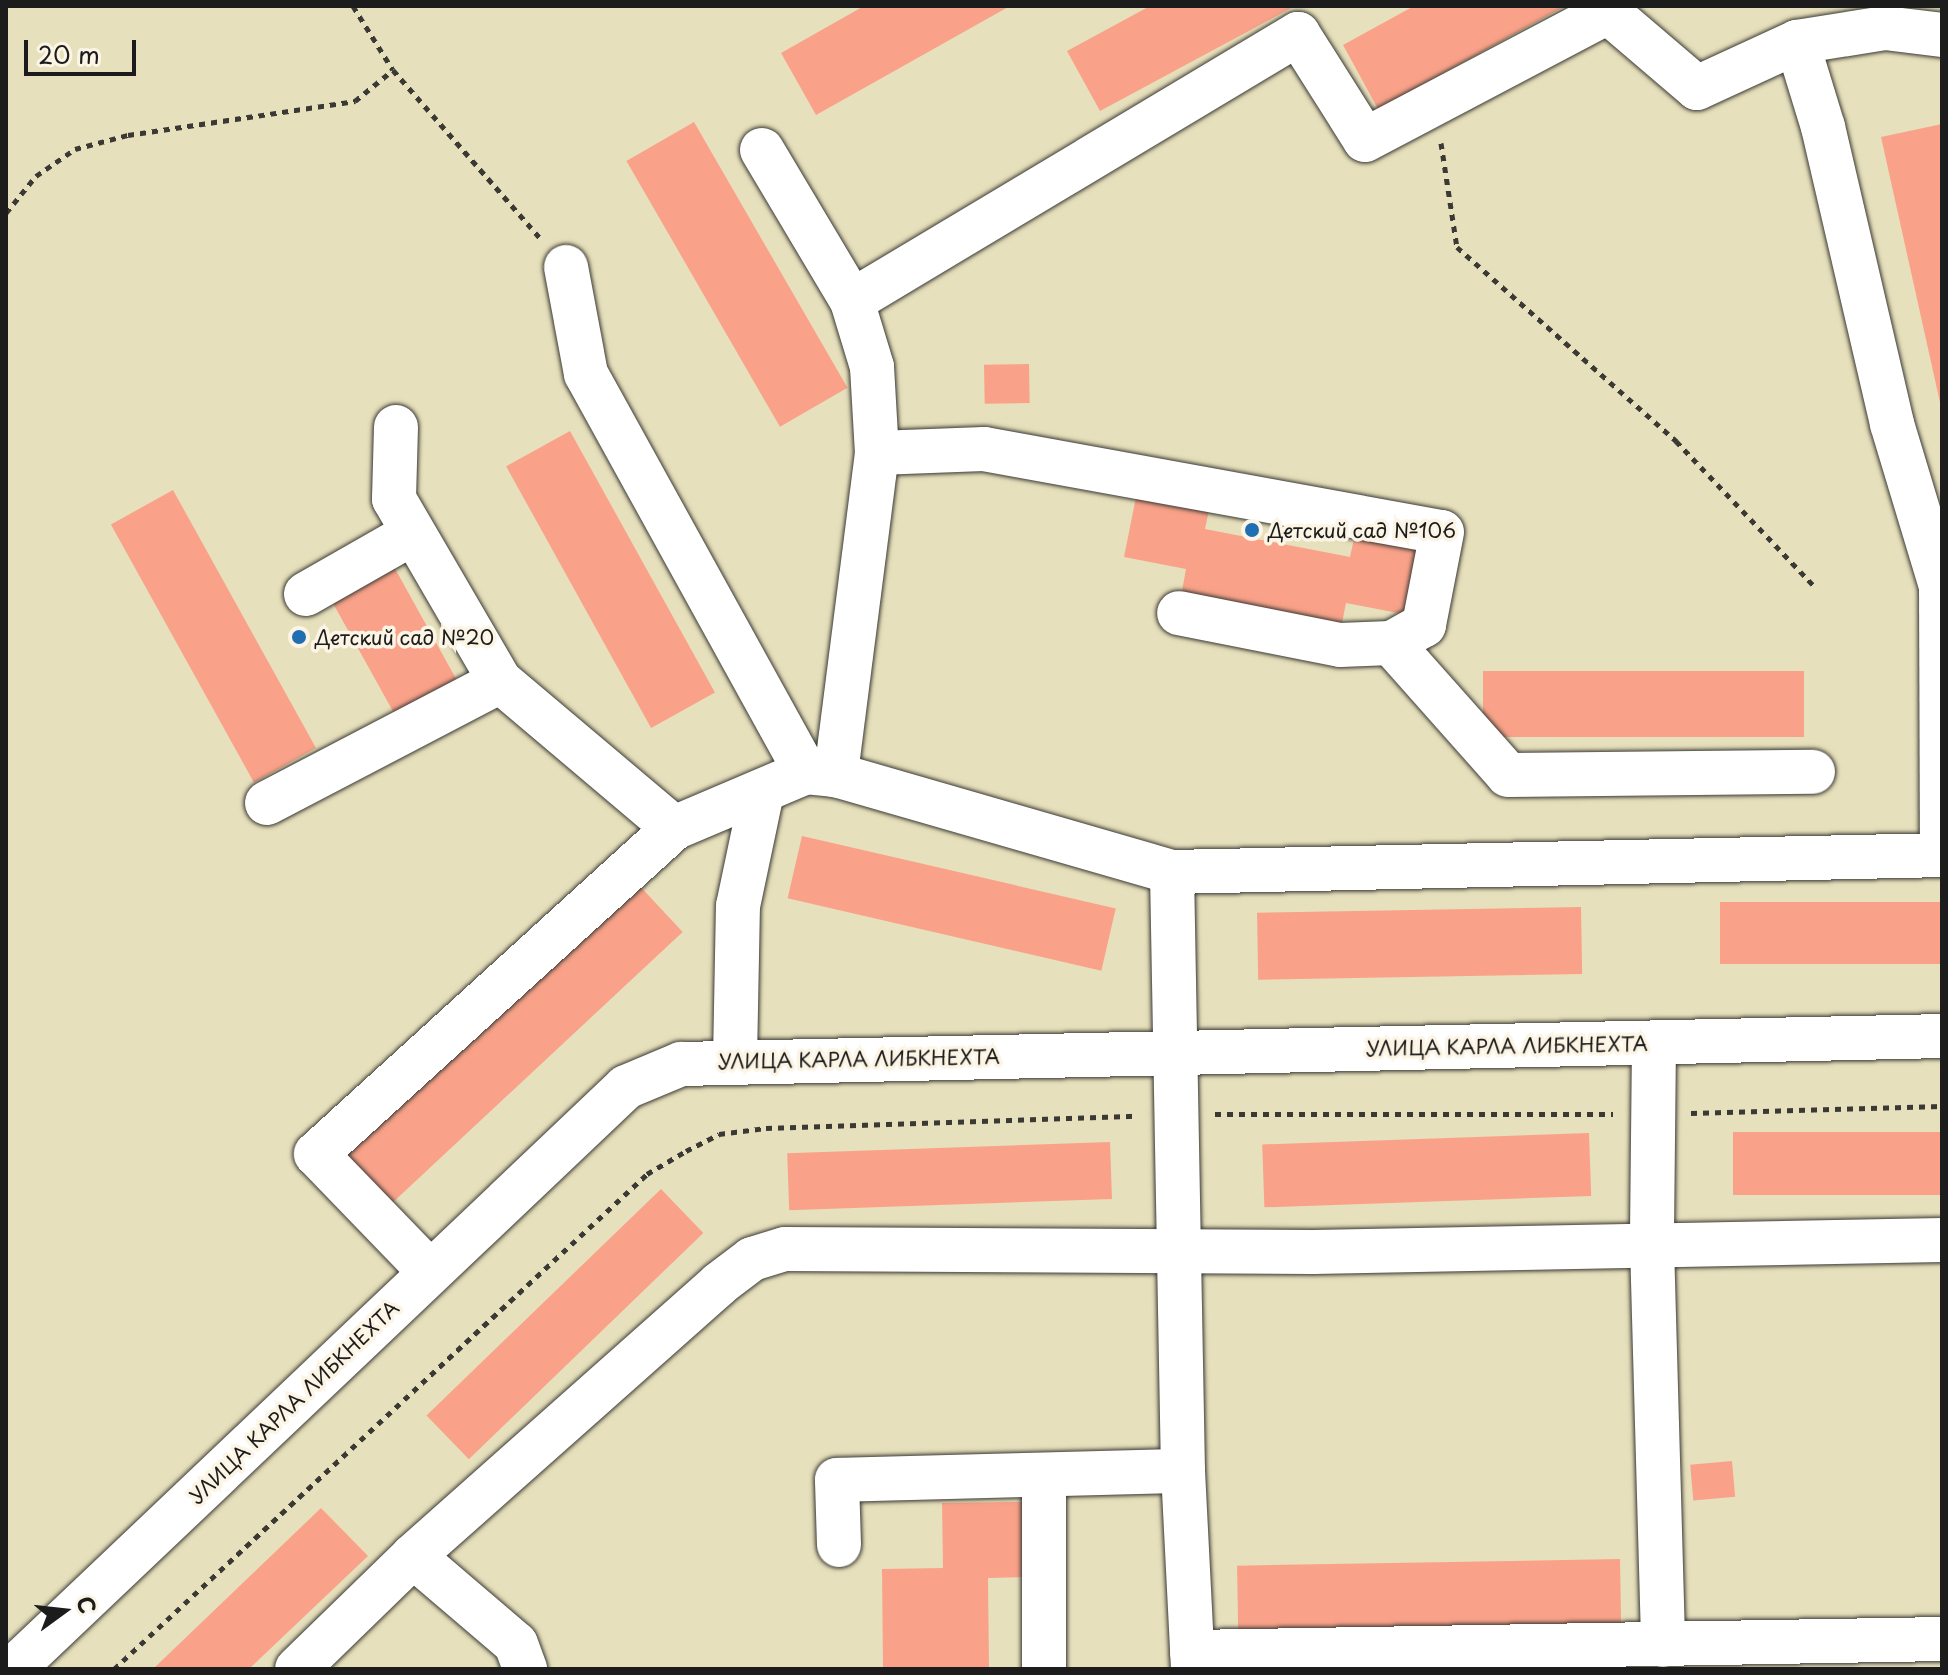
<!DOCTYPE html>
<html>
<head>
<meta charset="utf-8">
<style>
	body { margin:0 }
	#map { position:relative; width:1948px; height:1675px; overflow:hidden; background:#e7e0bc; font-family:"Playpen Sans",sans-serif }
	div>[style] { position:absolute }
	.building>* { inset:0; background:#f9a289; transform-origin:0 0 }
	.path>* { height:5px; margin-top:-2.5px; transform-origin:0; background:repeating-linear-gradient(90deg,#3a3934 0 6px,transparent 0 12px) }
	.roads { filter:drop-shadow(0 0 2px #3a3934) drop-shadow(0 0 2px #3a3934) }
	.minor>* { height:44px; margin:-22px; padding:0 22px; transform-origin:22px; border-radius:22px; background:#fff }
	.dots>* { width:22px; height:22px; translate:-50% -50%; box-sizing:border-box; border:4px solid #fcf5e5; border-radius:50% }
	span { translate:-50% -50%; white-space:nowrap; text-align:center; line-height:1.15; -webkit-text-stroke:7px #fcf5e5; paint-order:stroke }
	.poi-label { font-size:20px; color:#1c1c1c }
	.left { translate:0 -50%; text-align:left }
	.street-label { font-size:20px; color:#1c1c1c }
	.frame { position:absolute; inset:0; border:8px solid #1c1c1c; pointer-events:none }
	.north { position:absolute; left:24px; top:1571px; width:80px; height:80px; -webkit-text-stroke:6px #fcf5e5; paint-order:stroke; rotate:75deg; font-size:22px; font-weight:700; line-height:32px; text-align:center; color:#1c1c1c }
	.north::after { content:''; display:block; margin:auto; width:28px; height:36px; background:#1c1c1c; clip-path:polygon(50% 0,100% 100%,50% 72%,0 100%) }
	.scale { position:absolute; left:24px; top:40px; width:112px; height:36px; box-sizing:border-box; border:4px solid #1c1c1c; border-top:0; padding-left:10px; font-size:24px; line-height:28px; white-space:nowrap; color:#1c1c1c; -webkit-text-stroke:6px #fcf5e5; paint-order:stroke }
</style>
</head>
<body>
<div id="map">
	<div class="building">
		<div style="clip-path:polygon(864px 6px,1010px 6px,816px 115px,781px 53px)"></div>
		<div style="clip-path:polygon(1150px 6px,1295px 6px,1100px 111px,1067px 51px)"></div>
		<div style="clip-path:polygon(1414px 6px,1565px 6px,1378px 109px,1343px 45px)"></div>
		<div style="left:694px;top:122px;width:307px;height:78px;rotate:60deg"></div>
		<div style="clip-path:polygon(1942px 124px,1942px 407px,1941px 407px,1881px 137px)"></div>
		<div style="left:1029px;top:364px;width:39px;height:45px;rotate:89deg"></div>
		<div style="left:570px;top:431px;width:299px;height:73px;rotate:61deg"></div>
		<div style="clip-path:polygon(1139px 482px,1212px 496px,1205px 529px,1350px 557px,1357px 525px,1429px 539px,1414px 616px,1346px 603px,1340px 633px,1180px 602px,1186px 569px,1124px 557px)"></div>
		<div style="left:173px;top:490px;width:295px;height:71px;rotate:61deg"></div>
		<div style="left:393px;top:565px;width:136px;height:71px;rotate:61deg"></div>
		<div style="left:1804px;top:671px;width:66px;height:321px;rotate:90deg"></div>
		<div style="left:802px;top:836px;width:322px;height:64px;rotate:13deg"></div>
		<div style="left:637px;top:883px;width:67px;height:398px;rotate:47deg"></div>
		<div style="left:1942px;top:902px;width:62px;height:222px;rotate:90deg"></div>
		<div style="left:1581px;top:907px;width:67px;height:324px;rotate:89deg"></div>
		<div style="left:1942px;top:1132px;width:63px;height:209px;rotate:90deg"></div>
		<div style="left:1589px;top:1133px;width:63px;height:327px;rotate:88deg"></div>
		<div style="left:1110px;top:1142px;width:57px;height:323px;rotate:88deg"></div>
		<div style="left:661px;top:1189px;width:61px;height:326px;rotate:46deg"></div>
		<div style="left:1732px;top:1461px;width:36px;height:42px;rotate:85deg"></div>
		<div style="clip-path:polygon(1022px 1502px,1023px 1577px,988px 1578px,989px 1669px,883px 1669px,882px 1569px,943px 1568px,942px 1503px)"></div>
		<div style="clip-path:polygon(321px 1508px,368px 1556px,249px 1669px,153px 1669px)"></div>
		<div style="left:1620px;top:1559px;width:68px;height:383px;rotate:89deg"></div>
	</div>
	<div class="path">
		<div style="left:353px;top:6px;width:75px;rotate:58deg"></div>
		<div style="left:393px;top:70px;width:222px;rotate:48.8deg"></div>
		<div style="left:1441px;top:143px;width:105px;rotate:81.3deg"></div>
		<div style="left:1457px;top:247px;width:293px;rotate:41.5deg"></div>
		<div style="left:1676px;top:441px;width:199px;rotate:46.4deg"></div>
		<div style="left:6px;top:213px;width:48px;rotate:-51deg"></div>
		<div style="left:36px;top:176px;width:47px;rotate:-34.7deg"></div>
		<div style="left:75px;top:149px;width:55px;rotate:-14.8deg"></div>
		<div style="left:128px;top:135px;width:230px;rotate:-8.5deg"></div>
		<div style="left:355px;top:101px;width:49px;rotate:-39.2deg"></div>
		<div style="left:1691px;top:1113px;width:251px;rotate:-1.6deg"></div>
		<div style="left:1215px;top:1114px;width:398px"></div>
		<div style="left:114px;top:1669px;width:727px;rotate:-42.88deg"></div>
		<div style="left:647px;top:1174px;width:45px;rotate:-30.5deg"></div>
		<div style="left:686px;top:1151px;width:37px;rotate:-27deg"></div>
		<div style="left:719px;top:1134px;width:47px;rotate:-7.3deg"></div>
		<div style="left:766px;top:1128px;width:371px;rotate:-1.9deg"></div>
	</div>
	<div class="roads">
		<div class="minor">
			<div style="left:1797px;top:42px;width:89px;rotate:73deg"></div>
			<div style="left:1823px;top:127px;width:305px;rotate:76.9deg"></div>
			<div style="left:1892px;top:424px;width:169px;rotate:73.2deg"></div>
			<div style="left:1941px;top:586px;width:269px;rotate:89.8deg"></div>
			<div style="left:762px;top:150px;width:176px;rotate:59.2deg"></div>
			<div style="left:852px;top:301px;width:69px;rotate:73.1deg"></div>
			<div style="left:872px;top:367px;width:86px;rotate:86.7deg"></div>
			<div style="left:877px;top:453px;width:325px;rotate:97.3deg"></div>
			<div style="left:566px;top:267px;width:109px;rotate:79.4deg"></div>
			<div style="left:586px;top:374px;width:455px;rotate:61.1deg"></div>
			<div style="left:852px;top:301px;width:520px;rotate:-30.91deg"></div>
			<div style="left:1298px;top:34px;width:125px;rotate:57.7deg"></div>
			<div style="left:1365px;top:140px;width:275px;rotate:-27.8deg"></div>
			<div style="left:1608px;top:12px;width:117px;rotate:40.5deg"></div>
			<div style="left:1697px;top:88px;width:110px;rotate:-24.7deg"></div>
			<div style="left:1797px;top:42px;width:89px;rotate:-9deg"></div>
			<div style="left:1885px;top:28px;width:57px;rotate:7deg"></div>
			<div style="left:396px;top:427px;width:72px;rotate:91.6deg"></div>
			<div style="left:394px;top:499px;width:211px;rotate:59.8deg"></div>
			<div style="left:500px;top:681px;width:228px;rotate:40.2deg"></div>
			<div style="left:877px;top:453px;width:107px;rotate:-2.1deg"></div>
			<div style="left:984px;top:449px;width:465px;rotate:10.3deg"></div>
			<div style="left:1442px;top:532px;width:95px;rotate:101deg"></div>
			<div style="left:1424px;top:625px;width:38px;rotate:151deg"></div>
			<div style="left:1391px;top:643px;width:51px;rotate:177.8deg"></div>
			<div style="left:1340px;top:645px;width:164px;rotate:-168.8deg"></div>
			<div style="left:306px;top:594px;width:123px;rotate:-29.7deg"></div>
			<div style="left:1391px;top:643px;width:176px;rotate:48.4deg"></div>
			<div style="left:1508px;top:775px;width:305px;rotate:-0.6deg"></div>
			<div style="left:267px;top:803px;width:263px;rotate:-27.6deg"></div>
			<div style="left:1172px;top:872px;width:599px;rotate:88.95deg"></div>
			<div style="left:1183px;top:1471px;width:198px;rotate:87.1deg"></div>
			<div style="left:1654px;top:1043px;width:202px;rotate:90.6deg"></div>
			<div style="left:1652px;top:1245px;width:400px;rotate:88.4deg"></div>
			<div style="left:735px;top:1060px;width:154px;rotate:-88.9deg"></div>
			<div style="left:738px;top:906px;width:116px;rotate:-78.1deg"></div>
			<div style="left:430px;top:1272px;width:164px;rotate:-134deg"></div>
			<div style="left:316px;top:1154px;width:484px;rotate:-42.3deg"></div>
			<div style="left:674px;top:828px;width:143px;rotate:-23deg"></div>
			<div style="left:806px;top:772px;width:30px;rotate:6deg"></div>
			<div style="left:836px;top:775px;width:350px;rotate:16.1deg"></div>
			<div style="left:1172px;top:872px;width:770px;rotate:-1.26deg"></div>
			<div style="left:839px;top:1545px;width:65px;rotate:-91.8deg"></div>
			<div style="left:837px;top:1480px;width:346px;rotate:-1.5deg"></div>
			<div style="left:413px;top:1556px;width:135px;rotate:40.5deg"></div>
			<div style="left:516px;top:1644px;width:27px;rotate:70deg"></div>
			<div style="left:1192px;top:1652px;width:750px;rotate:-0.99deg"></div>
			<div style="left:13px;top:1669px;width:845px;rotate:-43.51deg"></div>
			<div style="left:626px;top:1087px;width:60px;rotate:-22.7deg"></div>
			<div style="left:681px;top:1064px;width:1261px;rotate:-1.27deg"></div>
			<div style="left:297px;top:1669px;width:162px;rotate:-44.2deg"></div>
			<div style="left:413px;top:1556px;width:409px;rotate:-41.6deg"></div>
			<div style="left:719px;top:1284px;width:41px;rotate:-37.1deg"></div>
			<div style="left:752px;top:1259px;width:34px;rotate:-17deg"></div>
			<div style="left:785px;top:1249px;width:528px;rotate:0.33deg"></div>
			<div style="left:1313px;top:1252px;width:629px;rotate:-1.09deg"></div>
			<div style="left:1044px;top:1669px;width:194px;rotate:-90deg"></div>
		</div>
	</div>
	<div class="dots">
		<div style="left:1252px;top:530px;background:#1f6fb2"></div>
		<div style="left:299px;top:637px;background:#1f6fb2"></div>
	</div>
	<div class="poi-label">
		<span class="left" style="left:1268px;top:530px">Детский сад №106</span>
		<span class="left" style="left:315px;top:637px">Детский сад №20</span>
	</div>
	<div class="street-label">
		<span style="left:1507px;top:1046px;rotate:-1deg">УЛИЦА КАРЛА ЛИБКНЕХТА</span>
		<span style="left:859px;top:1059px;rotate:-1deg">УЛИЦА КАРЛА ЛИБКНЕХТА</span>
		<span style="left:294px;top:1402px;rotate:-44deg">УЛИЦА КАРЛА ЛИБКНЕХТА</span>
	</div>
	<div class="frame"></div>
	<div class="north">С</div>
	<div class="scale">20 m</div>
</div>
</body>
</html>
